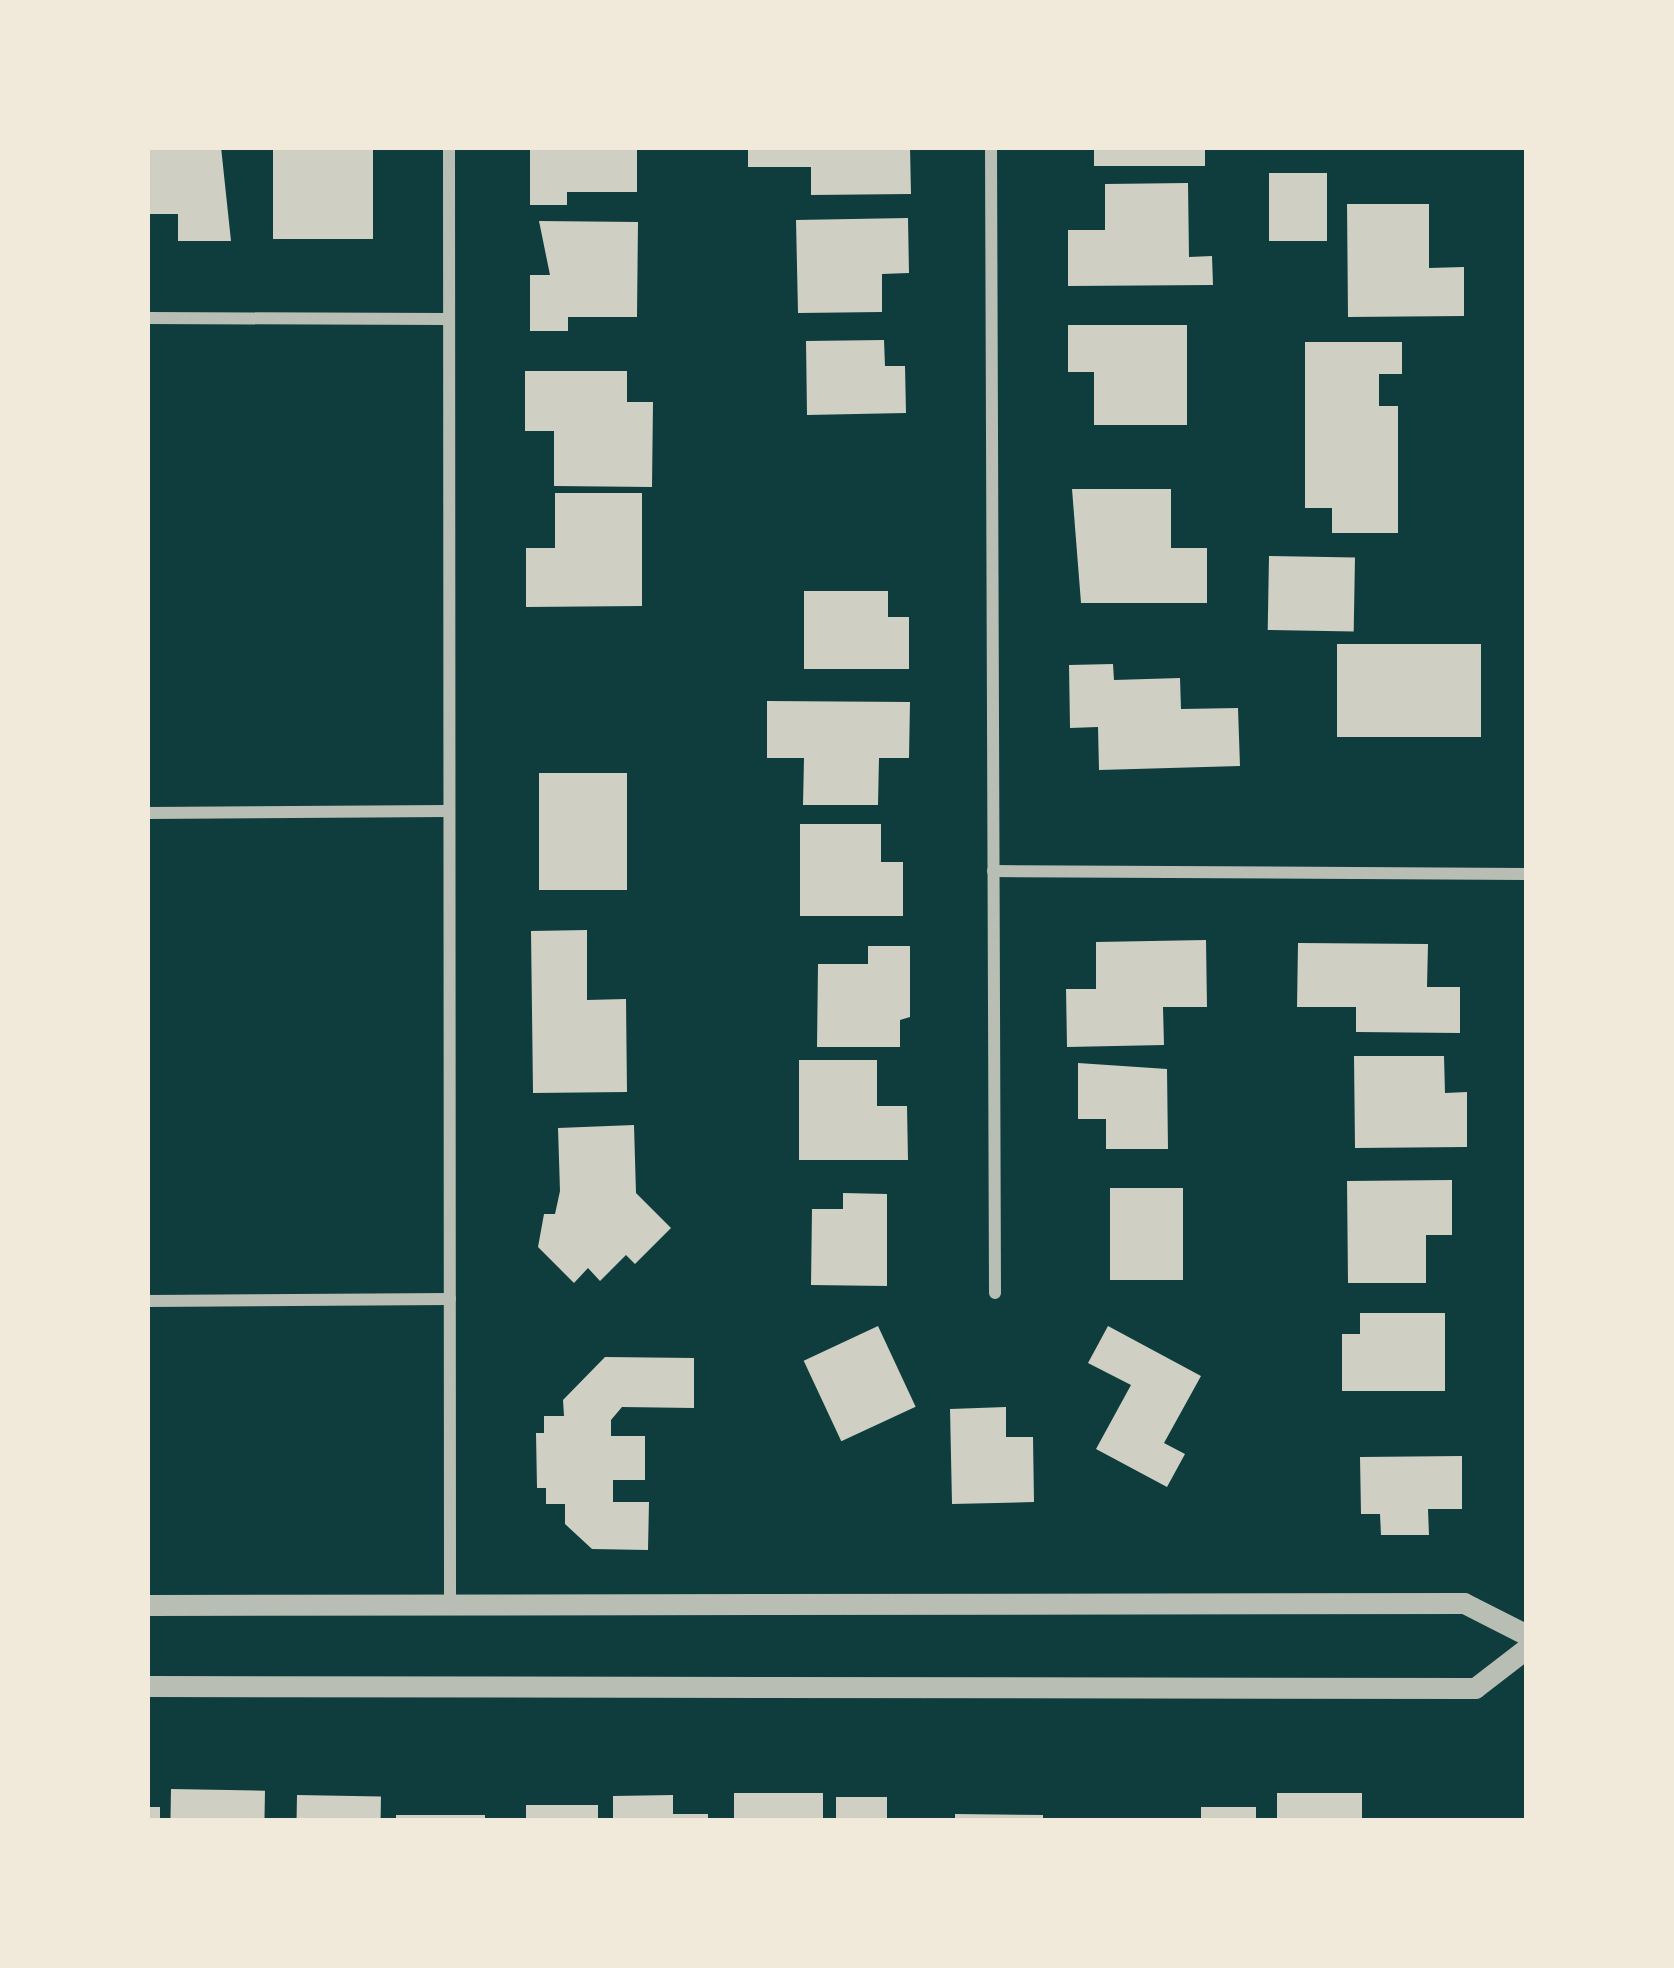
<!DOCTYPE html>
<html>
<head>
<meta charset="utf-8">
<style>
	body { margin:0 }
	#map { position:relative; width:1674px; height:1968px; overflow:hidden; background:#0f3d3e; font-family:Mulish,sans-serif }
	div>[style] { position:absolute }
	.building>* { inset:0; background:#cfcfc3; transform-origin:0 0 }
	.minor>* { height:12px; margin:-6px; padding:0 6px; transform-origin:6px; border-radius:6px; background:#b8beb3 }
	.tertiary>* { height:21px; margin:-10.5px; padding:0 10.5px; transform-origin:10.5px; border-radius:10.5px; background:#b8beb3 }
	span { translate:-50% -50%; white-space:nowrap; text-align:center; line-height:1.15; -webkit-text-stroke:9px #f1e9da; paint-order:stroke }
	.frame { position:absolute; inset:0; border:150px solid #f1e9da; pointer-events:none }
</style>
</head>
<body>
<div id="map">
	<div class="building">
		<div style="clip-path:polygon(147px 147px,221px 147px,231px 241px,178px 241px,178px 214px,147px 214px)"></div>
		<div style="left:273px;top:147px;width:100px;height:92px"></div>
		<div style="clip-path:polygon(637px 147px,637px 192px,567px 192px,567px 205px,530px 205px,530px 149px)"></div>
		<div style="clip-path:polygon(748px 147px,910px 147px,911px 194px,811px 195px,811px 167px,748px 167px)"></div>
		<div style="left:1094px;top:147px;width:111px;height:19px"></div>
		<div style="left:1269px;top:173px;width:58px;height:68px"></div>
		<div style="clip-path:polygon(1188px 183px,1189px 257px,1212px 256px,1213px 285px,1068px 286px,1068px 230px,1105px 230px,1105px 184px)"></div>
		<div style="clip-path:polygon(1347px 204px,1429px 204px,1429px 268px,1464px 267px,1464px 316px,1348px 317px)"></div>
		<div style="clip-path:polygon(908px 218px,909px 273px,882px 274px,882px 312px,798px 313px,796px 220px)"></div>
		<div style="clip-path:polygon(539px 221px,638px 222px,637px 317px,568px 317px,568px 331px,530px 331px,530px 275px,550px 275px)"></div>
		<div style="clip-path:polygon(1068px 325px,1187px 325px,1187px 425px,1094px 425px,1094px 372px,1068px 372px)"></div>
		<div style="clip-path:polygon(884px 340px,885px 366px,905px 366px,906px 413px,807px 415px,806px 341px)"></div>
		<div style="clip-path:polygon(1305px 342px,1402px 342px,1402px 374px,1379px 374px,1379px 406px,1398px 406px,1398px 533px,1332px 533px,1332px 508px,1305px 508px)"></div>
		<div style="clip-path:polygon(525px 371px,627px 371px,627px 402px,653px 402px,652px 487px,554px 486px,554px 431px,525px 431px)"></div>
		<div style="clip-path:polygon(1072px 489px,1171px 489px,1171px 548px,1207px 548px,1207px 603px,1081px 603px)"></div>
		<div style="clip-path:polygon(555px 493px,642px 493px,642px 606px,526px 607px,526px 548px,555px 548px)"></div>
		<div style="left:1269px;top:556px;width:86px;height:74px;rotate:1deg"></div>
		<div style="clip-path:polygon(804px 591px,888px 591px,888px 617px,909px 617px,909px 669px,804px 669px)"></div>
		<div style="left:1481px;top:644px;width:93px;height:144px;rotate:90deg"></div>
		<div style="clip-path:polygon(1113px 664px,1114px 680px,1180px 678px,1181px 709px,1238px 708px,1240px 766px,1099px 770px,1098px 727px,1070px 728px,1069px 665px)"></div>
		<div style="clip-path:polygon(767px 701px,910px 702px,909px 758px,879px 758px,878px 805px,803px 805px,804px 758px,767px 758px)"></div>
		<div style="left:539px;top:773px;width:88px;height:117px"></div>
		<div style="clip-path:polygon(800px 824px,881px 824px,881px 862px,903px 862px,903px 916px,800px 916px)"></div>
		<div style="clip-path:polygon(587px 930px,587px 1000px,626px 999px,627px 1092px,533px 1093px,531px 931px)"></div>
		<div style="clip-path:polygon(1206px 940px,1207px 1007px,1163px 1007px,1164px 1045px,1067px 1047px,1066px 989px,1096px 989px,1096px 942px)"></div>
		<div style="clip-path:polygon(1298px 943px,1428px 944px,1427px 987px,1460px 987px,1460px 1033px,1356px 1032px,1356px 1007px,1297px 1007px)"></div>
		<div style="clip-path:polygon(868px 946px,910px 946px,910px 1017px,900px 1020px,900px 1047px,817px 1047px,818px 964px,868px 964px)"></div>
		<div style="clip-path:polygon(1354px 1056px,1444px 1056px,1445px 1093px,1467px 1092px,1467px 1147px,1355px 1148px)"></div>
		<div style="clip-path:polygon(799px 1060px,877px 1060px,877px 1106px,907px 1106px,908px 1160px,799px 1160px)"></div>
		<div style="clip-path:polygon(1078px 1063px,1167px 1069px,1168px 1149px,1106px 1149px,1106px 1119px,1078px 1119px)"></div>
		<div style="clip-path:polygon(634px 1125px,636px 1193px,671px 1228px,635px 1264px,626px 1255px,600px 1281px,588px 1268px,574px 1283px,538px 1247px,544px 1214px,555px 1214px,560px 1191px,558px 1128px)"></div>
		<div style="clip-path:polygon(1452px 1180px,1452px 1235px,1426px 1235px,1426px 1283px,1348px 1283px,1347px 1181px)"></div>
		<div style="left:1110px;top:1188px;width:73px;height:92px"></div>
		<div style="clip-path:polygon(843px 1193px,887px 1194px,887px 1286px,811px 1285px,812px 1209px,843px 1209px)"></div>
		<div style="clip-path:polygon(1360px 1313px,1445px 1313px,1445px 1391px,1342px 1391px,1342px 1334px,1360px 1334px)"></div>
		<div style="left:878px;top:1326px;width:89px;height:82px;rotate:65deg"></div>
		<div style="clip-path:polygon(1108px 1326px,1201px 1376px,1164px 1443px,1185px 1454px,1167px 1487px,1096px 1449px,1131px 1385px,1088px 1363px)"></div>
		<div style="clip-path:polygon(605px 1357px,694px 1358px,694px 1408px,622px 1407px,611px 1420px,611px 1436px,645px 1436px,645px 1480px,613px 1480px,613px 1502px,649px 1502px,648px 1550px,592px 1549px,565px 1524px,565px 1504px,546px 1504px,546px 1488px,537px 1488px,536px 1433px,544px 1433px,544px 1416px,564px 1416px,563px 1400px)"></div>
		<div style="clip-path:polygon(1006px 1407px,1006px 1437px,1033px 1437px,1034px 1502px,952px 1504px,950px 1409px)"></div>
		<div style="clip-path:polygon(1462px 1456px,1462px 1509px,1428px 1509px,1429px 1535px,1381px 1535px,1380px 1514px,1361px 1514px,1360px 1457px)"></div>
		<div style="left:171px;top:1789px;width:94px;height:32px;rotate:1deg"></div>
		<div style="left:734px;top:1793px;width:89px;height:28px"></div>
		<div style="left:1362px;top:1793px;width:28px;height:85px;rotate:90deg"></div>
		<div style="left:297px;top:1795px;width:84px;height:26px;rotate:1deg"></div>
		<div style="clip-path:polygon(673px 1795px,673px 1814px,708px 1814px,708px 1821px,613px 1821px,613px 1796px)"></div>
		<div style="left:887px;top:1797px;width:24px;height:51px;rotate:90deg"></div>
		<div style="left:526px;top:1805px;width:72px;height:16px"></div>
		<div style="left:147px;top:1807px;width:13px;height:14px"></div>
		<div style="left:1201px;top:1807px;width:55px;height:14px"></div>
		<div style="clip-path:polygon(955px 1814px,1043px 1815px,1043px 1821px,955px 1821px)"></div>
		<div style="left:396px;top:1815px;width:89px;height:6px"></div>
	</div>
	<div class="minor">
		<div style="left:449px;top:147px;width:1459px;rotate:89.96deg"></div>
		<div style="left:991px;top:147px;width:1146px;rotate:89.8deg"></div>
		<div style="left:147px;top:318px;width:301px;rotate:0.2deg"></div>
		<div style="left:147px;top:813px;width:301px;rotate:-0.4deg"></div>
		<div style="left:993px;top:871px;width:534px;rotate:0.32deg"></div>
		<div style="left:147px;top:1301px;width:303px;rotate:-0.4deg"></div>
	</div>
	<div class="tertiary">
		<div style="left:147px;top:1605px;width:1317px;rotate:-0.09deg"></div>
		<div style="left:1464px;top:1603px;width:71px;rotate:26.9deg"></div>
		<div style="left:147px;top:1686px;width:1328px;rotate:0.09deg"></div>
		<div style="left:1475px;top:1688px;width:66px;rotate:-37.6deg"></div>
	</div>
	<div class="frame"></div>
</div>
</body>
</html>
